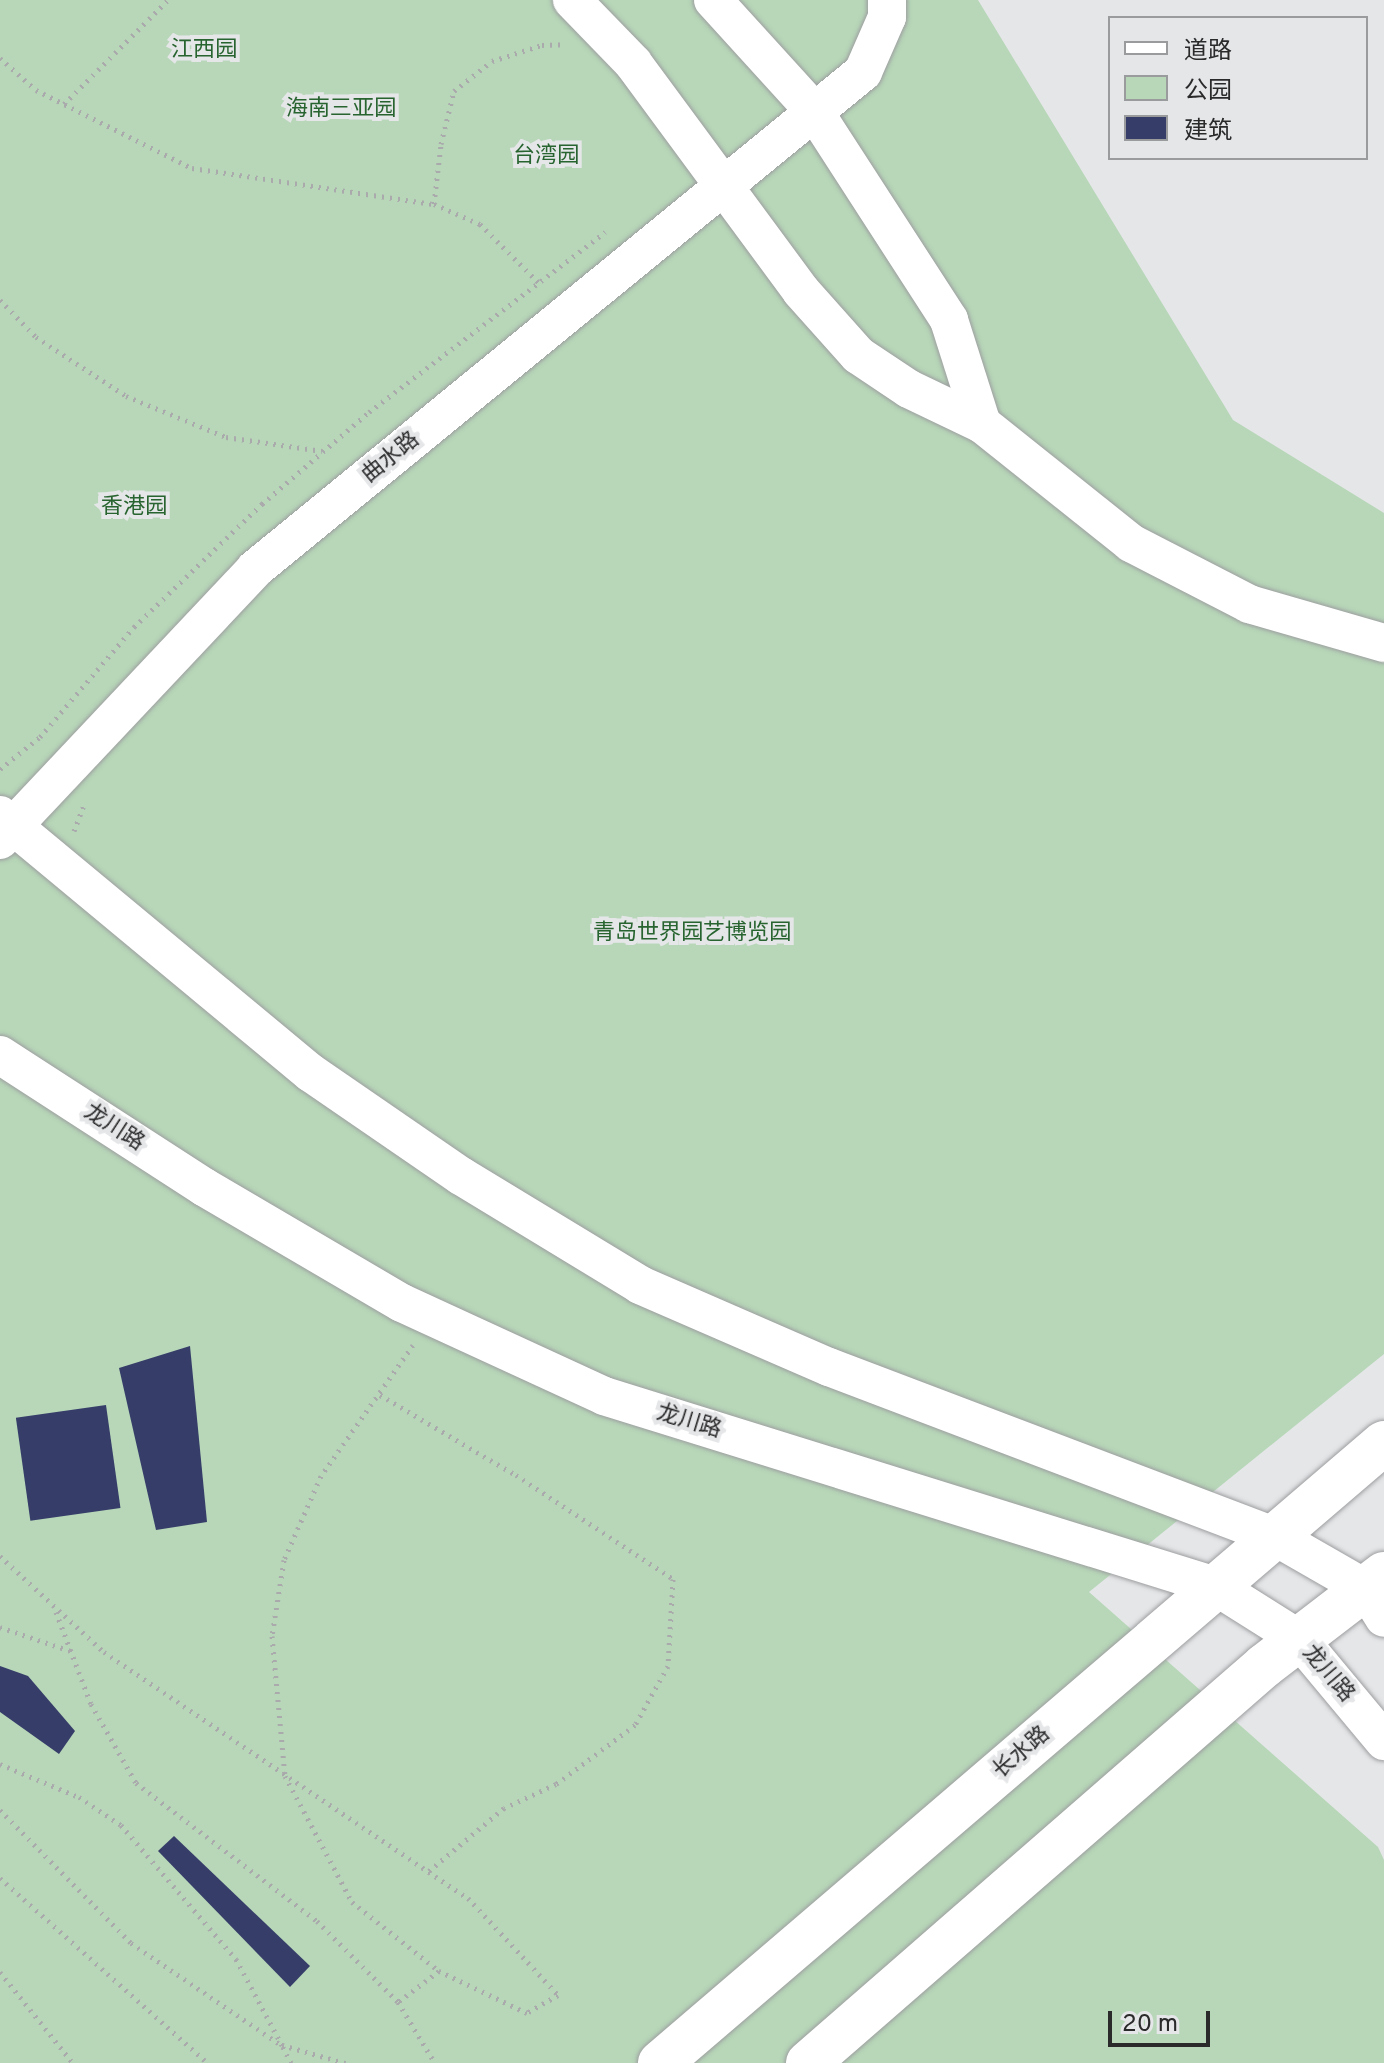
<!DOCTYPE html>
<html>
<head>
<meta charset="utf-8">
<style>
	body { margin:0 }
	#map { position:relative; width:1384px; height:2063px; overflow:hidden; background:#e5e6e8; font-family:Overpass,"Noto Sans SC",sans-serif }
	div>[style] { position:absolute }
	.green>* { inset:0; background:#b7d7b8 }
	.building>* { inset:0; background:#363d69; transform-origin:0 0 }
	.path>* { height:5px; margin-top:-2.5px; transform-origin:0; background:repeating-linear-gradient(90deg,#aaaaac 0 2px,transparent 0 8px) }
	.roads { filter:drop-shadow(0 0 2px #9d9ea0) drop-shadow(0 0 2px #9d9ea0) }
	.minor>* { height:38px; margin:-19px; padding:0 19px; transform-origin:19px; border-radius:19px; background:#fff }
	.major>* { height:44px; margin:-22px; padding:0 22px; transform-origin:22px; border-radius:22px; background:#fff }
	span { translate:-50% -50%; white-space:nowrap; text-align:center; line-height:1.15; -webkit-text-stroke:8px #e5e6e8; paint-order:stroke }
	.park-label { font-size:22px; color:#27642f }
	.street-label { font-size:22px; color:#2a2a2b }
	.legend { position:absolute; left:1108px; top:16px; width:260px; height:144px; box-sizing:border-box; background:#e5e6e8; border:2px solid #9a9b9c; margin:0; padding:10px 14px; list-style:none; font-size:24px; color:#2a2a2b }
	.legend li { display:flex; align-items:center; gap:16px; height:40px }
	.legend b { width:40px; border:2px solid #9a9b9c }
	.scale { position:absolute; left:1108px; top:2011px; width:102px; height:36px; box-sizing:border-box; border:4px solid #2a2a2b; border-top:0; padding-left:10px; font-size:24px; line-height:28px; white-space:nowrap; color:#2a2a2b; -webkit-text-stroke:6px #e5e6e8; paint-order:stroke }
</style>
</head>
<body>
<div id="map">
	<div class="green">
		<div style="clip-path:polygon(0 0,978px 0,1233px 420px,1384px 513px,1384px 1354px,1089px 1592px,1378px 1847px,1384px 1860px,1384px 2063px,0 2063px)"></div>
	</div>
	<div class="building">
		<div style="clip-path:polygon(190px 1346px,207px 1522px,156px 1530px,119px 1368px)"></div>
		<div style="left:106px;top:1405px;width:104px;height:91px;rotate:82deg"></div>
		<div style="clip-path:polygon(0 1666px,28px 1676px,75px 1731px,59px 1754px,0 1712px)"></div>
		<div style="clip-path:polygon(174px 1836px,310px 1966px,290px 1987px,158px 1851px)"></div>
	</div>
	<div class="path">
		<div style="left:0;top:58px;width:48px;rotate:41.6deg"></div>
		<div style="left:36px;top:90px;width:174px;rotate:26.6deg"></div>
		<div style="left:192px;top:168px;width:245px;rotate:8.5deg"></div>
		<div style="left:434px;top:204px;width:50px;rotate:23.5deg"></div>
		<div style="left:480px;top:224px;width:85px;rotate:45deg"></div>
		<div style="left:64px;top:104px;width:147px;rotate:-45deg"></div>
		<div style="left:434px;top:204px;width:60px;rotate:-83.3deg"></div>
		<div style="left:441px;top:144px;width:55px;rotate:-76.2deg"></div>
		<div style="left:454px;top:91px;width:48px;rotate:-38.3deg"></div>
		<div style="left:492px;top:61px;width:52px;rotate:-17.7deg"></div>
		<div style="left:542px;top:45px;width:23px;rotate:-2deg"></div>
		<div style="left:0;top:300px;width:52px;rotate:45.8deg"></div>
		<div style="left:36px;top:337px;width:108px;rotate:33.2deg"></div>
		<div style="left:126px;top:396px;width:108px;rotate:22.3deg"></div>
		<div style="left:226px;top:437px;width:97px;rotate:8.3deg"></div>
		<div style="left:0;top:769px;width:51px;rotate:-38.7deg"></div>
		<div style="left:40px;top:737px;width:145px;rotate:-49.5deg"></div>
		<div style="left:134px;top:627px;width:178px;rotate:-43.9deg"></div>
		<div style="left:262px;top:504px;width:141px;rotate:-40.7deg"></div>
		<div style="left:369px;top:412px;width:297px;rotate:-37.3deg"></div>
		<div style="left:74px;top:831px;width:26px;rotate:-69deg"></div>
		<div style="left:413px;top:1345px;width:160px;rotate:125.1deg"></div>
		<div style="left:321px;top:1476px;width:92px;rotate:113.8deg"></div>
		<div style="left:284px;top:1560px;width:77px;rotate:99deg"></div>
		<div style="left:272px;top:1636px;width:141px;rotate:84.7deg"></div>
		<div style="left:285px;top:1776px;width:143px;rotate:62deg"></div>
		<div style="left:352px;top:1902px;width:111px;rotate:38.4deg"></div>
		<div style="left:380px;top:1395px;width:158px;rotate:30.5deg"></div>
		<div style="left:516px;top:1475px;width:188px;rotate:33.5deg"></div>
		<div style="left:673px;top:1579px;width:87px;rotate:93.3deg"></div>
		<div style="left:668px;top:1666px;width:68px;rotate:119.2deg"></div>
		<div style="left:635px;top:1725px;width:99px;rotate:143.2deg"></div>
		<div style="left:556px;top:1784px;width:57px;rotate:155.2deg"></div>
		<div style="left:504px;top:1808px;width:98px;rotate:140deg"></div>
		<div style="left:0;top:1556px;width:142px;rotate:42.7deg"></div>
		<div style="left:104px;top:1652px;width:439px;rotate:34.1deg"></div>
		<div style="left:468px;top:1898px;width:132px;rotate:47.1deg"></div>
		<div style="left:558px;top:1995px;width:36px;rotate:150deg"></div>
		<div style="left:527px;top:2013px;width:98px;rotate:-154.5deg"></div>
		<div style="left:439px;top:1971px;width:51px;rotate:142.9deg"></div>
		<div style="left:398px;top:2002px;width:71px;rotate:58.8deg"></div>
		<div style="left:56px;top:1612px;width:98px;rotate:69.2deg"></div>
		<div style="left:91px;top:1704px;width:91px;rotate:60.3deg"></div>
		<div style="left:136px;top:1783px;width:228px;rotate:37.3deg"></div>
		<div style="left:317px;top:1921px;width:115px;rotate:45deg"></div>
		<div style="left:0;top:1627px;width:75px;rotate:18.7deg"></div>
		<div style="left:0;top:1764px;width:86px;rotate:22.7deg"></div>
		<div style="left:79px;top:1797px;width:50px;rotate:33.7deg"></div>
		<div style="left:121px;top:1825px;width:177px;rotate:49.4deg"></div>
		<div style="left:236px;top:1959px;width:98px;rotate:61.9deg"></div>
		<div style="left:0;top:1810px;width:187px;rotate:45.4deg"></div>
		<div style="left:131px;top:1943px;width:181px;rotate:34.2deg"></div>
		<div style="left:0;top:1878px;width:278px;rotate:41.7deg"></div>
		<div style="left:0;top:1972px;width:117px;rotate:51.3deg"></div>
		<div style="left:291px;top:2063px;width:20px;rotate:-117deg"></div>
		<div style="left:282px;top:2045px;width:66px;rotate:15.9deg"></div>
	</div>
	<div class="roads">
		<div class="minor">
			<div style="left:572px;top:0;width:88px;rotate:45.9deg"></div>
			<div style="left:633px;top:63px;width:283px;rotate:53.6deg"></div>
			<div style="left:801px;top:291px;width:86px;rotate:48.3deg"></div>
			<div style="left:858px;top:355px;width:61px;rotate:33.7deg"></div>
			<div style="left:909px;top:389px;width:81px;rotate:25.6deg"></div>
			<div style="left:982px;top:424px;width:191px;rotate:38.6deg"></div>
			<div style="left:1131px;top:543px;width:133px;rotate:27.3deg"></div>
			<div style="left:1249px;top:604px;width:141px;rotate:16.1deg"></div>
			<div style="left:713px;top:0;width:150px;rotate:47.7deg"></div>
			<div style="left:814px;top:111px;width:249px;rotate:57.1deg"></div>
			<div style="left:949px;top:320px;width:109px;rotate:72.4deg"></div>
			<div style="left:0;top:815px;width:404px;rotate:39.7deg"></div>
			<div style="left:311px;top:1073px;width:182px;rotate:34.5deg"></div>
			<div style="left:461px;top:1176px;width:210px;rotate:31.3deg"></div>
			<div style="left:640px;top:1285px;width:206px;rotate:23.5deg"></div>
			<div style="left:829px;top:1367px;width:476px;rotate:20.8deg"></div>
			<div style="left:1274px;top:1536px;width:106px;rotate:29.9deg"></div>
			<div style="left:1366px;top:1589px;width:34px;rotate:58deg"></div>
			<div style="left:0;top:840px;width:372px;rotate:-46.7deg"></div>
			<div style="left:255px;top:569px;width:785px;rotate:-39.26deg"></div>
			<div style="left:863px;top:72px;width:60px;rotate:-66.4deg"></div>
			<div style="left:887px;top:17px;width:17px;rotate:-90deg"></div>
			<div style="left:0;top:1055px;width:243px;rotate:32.9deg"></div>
			<div style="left:204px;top:1187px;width:229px;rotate:30.4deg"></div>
			<div style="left:402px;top:1303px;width:222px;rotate:24.7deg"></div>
			<div style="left:604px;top:1396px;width:640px;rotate:17.27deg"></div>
			<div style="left:1215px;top:1586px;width:99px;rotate:32.2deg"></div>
			<div style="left:1299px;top:1639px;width:133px;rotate:50.2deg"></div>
		</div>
		<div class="major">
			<div style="left:660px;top:2063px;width:953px;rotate:-40.58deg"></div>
			<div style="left:808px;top:2063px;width:605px;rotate:-41.04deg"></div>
			<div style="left:1264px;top:1666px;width:151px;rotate:-37.5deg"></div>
		</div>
	</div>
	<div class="park-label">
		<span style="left:204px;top:51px">江西园</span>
		<span style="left:341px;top:110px">海南三亚园</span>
		<span style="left:546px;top:157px">台湾园</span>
		<span style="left:134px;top:508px">香港园</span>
		<span style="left:692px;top:934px">青岛世界园艺博览园</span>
	</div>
	<div class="street-label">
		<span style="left:391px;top:458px;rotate:-39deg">曲水路</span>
		<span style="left:114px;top:1128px;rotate:33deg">龙川路</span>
		<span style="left:689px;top:1422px;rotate:17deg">龙川路</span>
		<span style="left:1328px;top:1674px;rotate:50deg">龙川路</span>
		<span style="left:1022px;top:1753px;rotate:-41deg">长水路</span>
	</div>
	<ul class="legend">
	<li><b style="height:10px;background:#fff"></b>道路</li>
	<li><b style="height:22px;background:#b7d7b8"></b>公园</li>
	<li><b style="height:22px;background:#363d69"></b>建筑</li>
	</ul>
	<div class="scale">20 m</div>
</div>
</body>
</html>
